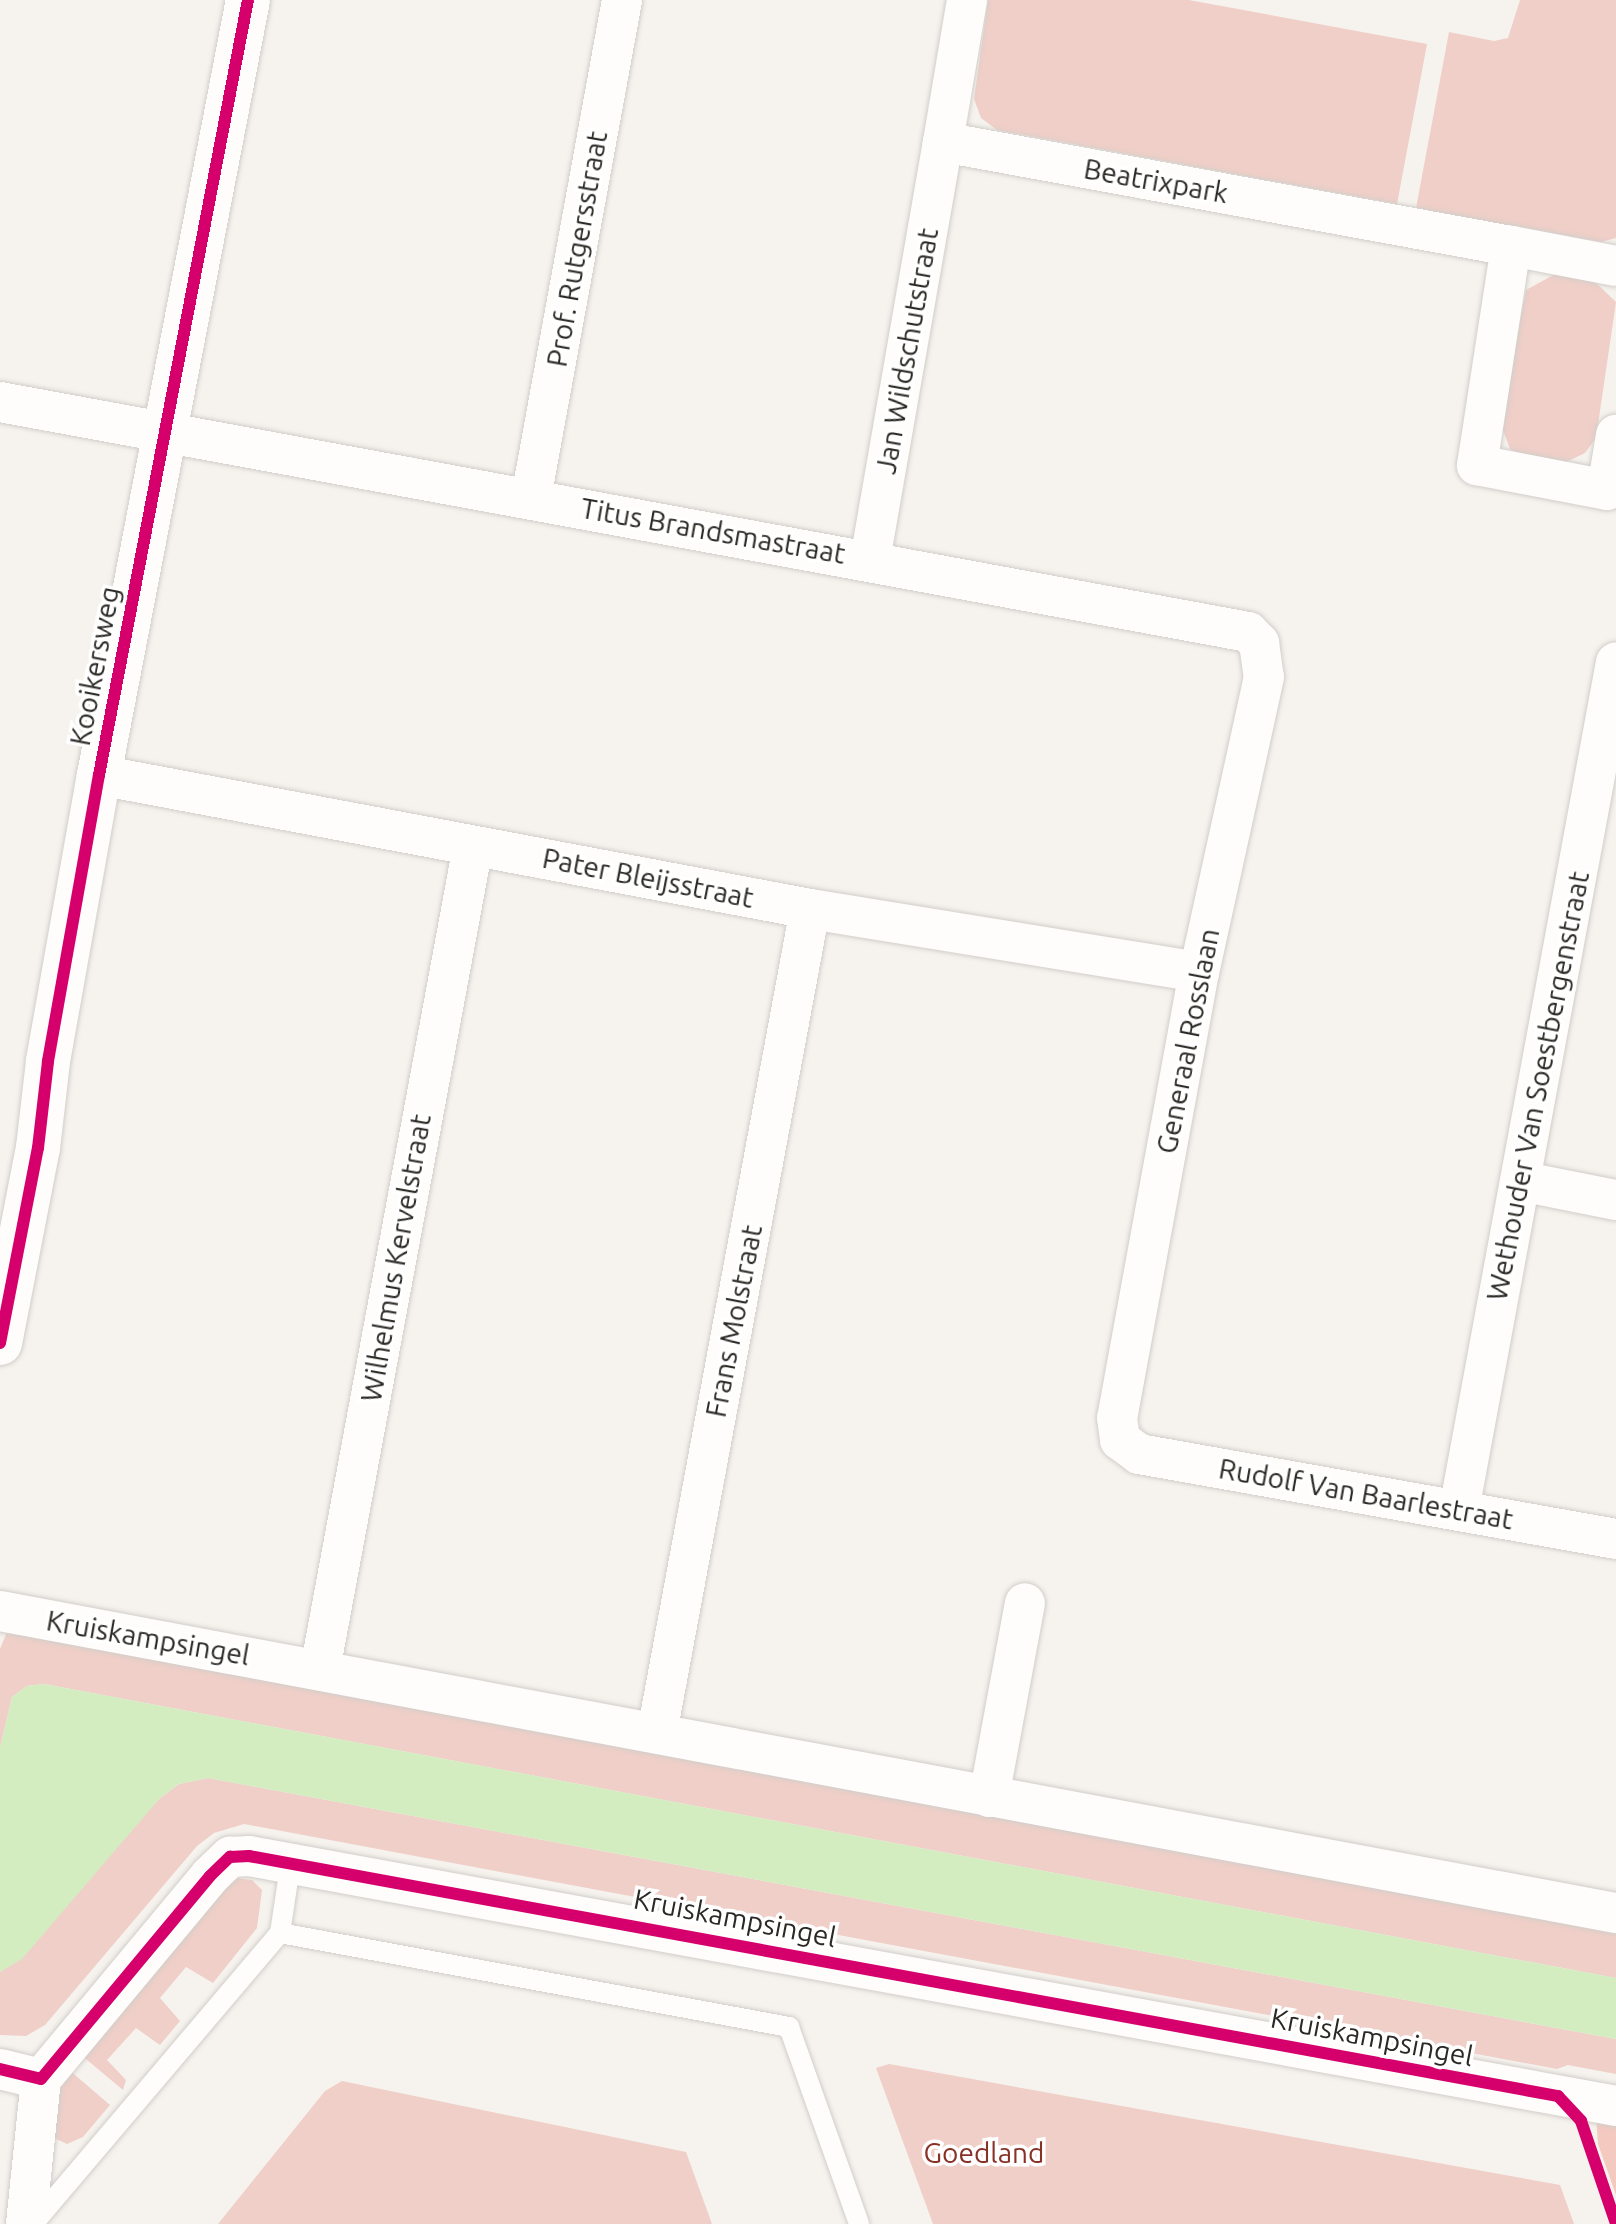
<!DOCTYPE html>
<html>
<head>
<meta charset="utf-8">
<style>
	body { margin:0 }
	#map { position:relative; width:1616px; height:2224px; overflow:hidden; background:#f6f3ee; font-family:Ubuntu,sans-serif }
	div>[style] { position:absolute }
	.green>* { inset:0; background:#efcfc8 }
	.forest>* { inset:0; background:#f3c9c0 }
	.water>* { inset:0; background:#d3edc1 }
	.roads { filter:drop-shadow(0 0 2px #d1ceca) drop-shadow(0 0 2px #d1ceca) }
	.service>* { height:20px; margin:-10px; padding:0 10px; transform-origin:10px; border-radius:10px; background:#fefdfc }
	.minor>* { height:40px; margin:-20px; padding:0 20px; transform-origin:20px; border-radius:20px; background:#fefdfc }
	.tertiary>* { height:44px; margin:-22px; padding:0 22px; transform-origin:22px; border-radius:22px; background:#fefdfc }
	.cycleway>* { height:12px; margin:-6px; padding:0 6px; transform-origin:6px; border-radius:6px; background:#d6006c }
	span { translate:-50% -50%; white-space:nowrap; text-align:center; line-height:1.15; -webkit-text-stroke:7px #fff; paint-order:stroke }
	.street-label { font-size:28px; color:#2b2925 }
	.park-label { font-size:28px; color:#883227 }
</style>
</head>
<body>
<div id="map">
	<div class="green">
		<div style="clip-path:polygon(988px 0,1189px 0,1427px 44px,1397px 204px,997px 130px,981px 118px,974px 99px)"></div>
		<div style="clip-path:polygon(1520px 0,1616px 0,1616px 238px,1601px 242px,1416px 208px,1449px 32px,1494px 41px,1508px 38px)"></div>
		<div style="clip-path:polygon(1557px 273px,1591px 278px,1616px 302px,1596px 438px,1585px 453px,1562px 464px,1524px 457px,1510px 449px,1500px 422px,1526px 290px)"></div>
		<div style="clip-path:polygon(7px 1632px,1616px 1929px,1616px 1978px,44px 1684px,27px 1686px,12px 1697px,0 1748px,0 1649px)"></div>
		<div style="clip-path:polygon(208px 1778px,1616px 2039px,1616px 2074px,1568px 2065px,1557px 2069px,244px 1824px,214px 1833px,197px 1846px,45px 2025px,26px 2036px,0 2035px,0 1972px,160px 1798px,179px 1784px)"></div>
		<div style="clip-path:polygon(235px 1878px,252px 1880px,262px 1890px,257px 1928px,213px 1983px,186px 1967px,160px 1998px,180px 2021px,160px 2045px,136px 2028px,107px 2060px,126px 2080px,123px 2090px,80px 2054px)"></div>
		<div style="clip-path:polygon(889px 2064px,1560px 2185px,1574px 2224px,933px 2224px,876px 2068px)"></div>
		<div style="clip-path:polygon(68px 2069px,110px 2105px,83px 2137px,67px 2144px,54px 2138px,58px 2084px)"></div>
		<div style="clip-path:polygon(342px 2081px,686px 2152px,712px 2224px,218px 2224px,325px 2091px)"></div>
	</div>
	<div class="forest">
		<div style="clip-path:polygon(1596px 2116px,1616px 2120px,1616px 2195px,1598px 2144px)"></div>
	</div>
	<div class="water">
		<div style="clip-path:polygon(44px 1684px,1616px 1978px,1616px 2039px,208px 1778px,179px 1784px,160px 1798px,22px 1959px,0 1972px,0 1748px,12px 1697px,27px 1686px)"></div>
	</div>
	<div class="roads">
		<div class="service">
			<div style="left:280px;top:1933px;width:518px;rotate:10.46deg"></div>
			<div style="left:789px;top:2027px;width:209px;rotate:70.4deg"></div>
			<div style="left:33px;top:2224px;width:382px;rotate:-49.7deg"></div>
			<div style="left:280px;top:1933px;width:74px;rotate:-81.4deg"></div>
		</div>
		<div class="minor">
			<div style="left:967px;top:0;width:144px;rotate:99.6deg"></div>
			<div style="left:943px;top:142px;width:577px;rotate:10.38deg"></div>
			<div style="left:1616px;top:266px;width:107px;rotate:-169.2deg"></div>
			<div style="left:1511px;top:246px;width:222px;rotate:98.8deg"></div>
			<div style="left:1477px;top:465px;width:132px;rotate:10.9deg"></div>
			<div style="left:1607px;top:490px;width:56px;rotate:-80.7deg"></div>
			<div style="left:0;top:402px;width:1269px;rotate:10.44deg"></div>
			<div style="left:1248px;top:632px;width:16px;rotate:45deg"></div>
			<div style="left:1259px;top:643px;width:34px;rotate:82deg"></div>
			<div style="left:1264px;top:677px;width:302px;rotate:102.4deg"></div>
			<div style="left:1199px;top:972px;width:453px;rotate:100.4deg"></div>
			<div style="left:1117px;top:1418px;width:22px;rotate:82deg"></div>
			<div style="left:1120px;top:1440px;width:24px;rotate:36deg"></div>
			<div style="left:1139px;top:1454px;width:485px;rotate:10.1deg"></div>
			<div style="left:531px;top:498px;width:506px;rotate:-79.64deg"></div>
			<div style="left:870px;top:560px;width:424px;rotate:-80.1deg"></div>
			<div style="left:99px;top:775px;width:724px;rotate:10.67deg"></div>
			<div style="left:810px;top:909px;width:394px;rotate:9.2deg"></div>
			<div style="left:1520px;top:1181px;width:98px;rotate:11.2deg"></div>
			<div style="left:1459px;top:1510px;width:862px;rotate:-79.51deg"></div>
			<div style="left:0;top:1611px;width:1644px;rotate:10.59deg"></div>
			<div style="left:320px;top:1670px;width:838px;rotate:-79.48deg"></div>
			<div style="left:657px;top:1733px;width:838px;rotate:-79.48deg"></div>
			<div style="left:989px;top:1797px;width:197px;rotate:-79.5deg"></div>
			<div style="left:0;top:2069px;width:42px;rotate:13.7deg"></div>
			<div style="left:41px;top:2079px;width:264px;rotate:-50.2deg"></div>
			<div style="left:210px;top:1876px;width:28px;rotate:-44deg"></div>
			<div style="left:230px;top:1857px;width:19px;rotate:-3deg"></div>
			<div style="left:249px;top:1856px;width:1390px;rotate:10.36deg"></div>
			<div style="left:26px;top:2224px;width:146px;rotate:-84.1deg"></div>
		</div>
		<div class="tertiary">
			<div style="left:0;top:1343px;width:199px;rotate:-79deg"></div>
			<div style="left:38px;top:1148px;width:88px;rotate:-83.4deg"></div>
			<div style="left:48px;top:1061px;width:291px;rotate:-79.9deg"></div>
			<div style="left:99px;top:775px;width:789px;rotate:-79.12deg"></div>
		</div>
	</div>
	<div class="cycleway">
		<div style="left:0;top:1343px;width:199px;rotate:-79deg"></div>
		<div style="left:38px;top:1148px;width:88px;rotate:-83.4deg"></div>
		<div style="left:48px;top:1061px;width:291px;rotate:-79.9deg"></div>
		<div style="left:99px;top:775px;width:789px;rotate:-79.12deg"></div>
		<div style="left:0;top:2069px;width:42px;rotate:13.7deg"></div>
		<div style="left:41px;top:2079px;width:264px;rotate:-50.2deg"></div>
		<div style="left:210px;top:1876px;width:28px;rotate:-44deg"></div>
		<div style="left:230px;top:1857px;width:19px;rotate:-3deg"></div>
		<div style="left:249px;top:1856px;width:1331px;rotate:10.39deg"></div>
		<div style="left:1558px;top:2096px;width:34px;rotate:47deg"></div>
		<div style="left:1581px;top:2121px;width:109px;rotate:71.2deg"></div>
	</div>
	<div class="street-label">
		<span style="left:1156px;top:181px;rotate:10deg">Beatrixpark</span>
		<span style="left:577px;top:249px;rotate:-80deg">Prof. Rutgersstraat</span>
		<span style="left:907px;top:351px;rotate:-80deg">Jan Wildschutstraat</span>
		<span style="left:713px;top:531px;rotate:10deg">Titus Brandsmastraat</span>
		<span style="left:95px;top:666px;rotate:-79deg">Kooikersweg</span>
		<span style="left:648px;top:878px;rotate:11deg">Pater Bleijsstraat</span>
		<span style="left:1188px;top:1041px;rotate:-79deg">Generaal Rosslaan</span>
		<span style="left:1538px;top:1086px;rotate:-79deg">Wethouder Van Soestbergenstraat</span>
		<span style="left:396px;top:1258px;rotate:-80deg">Wilhelmus Kervelstraat</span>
		<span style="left:734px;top:1321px;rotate:-79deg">Frans Molstraat</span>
		<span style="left:1366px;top:1494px;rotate:10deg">Rudolf Van Baarlestraat</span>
		<span style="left:148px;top:1638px;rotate:10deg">Kruiskampsingel</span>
		<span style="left:735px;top:1918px;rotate:11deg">Kruiskampsingel</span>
		<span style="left:1372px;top:2037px;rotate:11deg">Kruiskampsingel</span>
	</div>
	<div class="park-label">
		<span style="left:984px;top:2153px">Goedland</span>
	</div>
</div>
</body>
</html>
